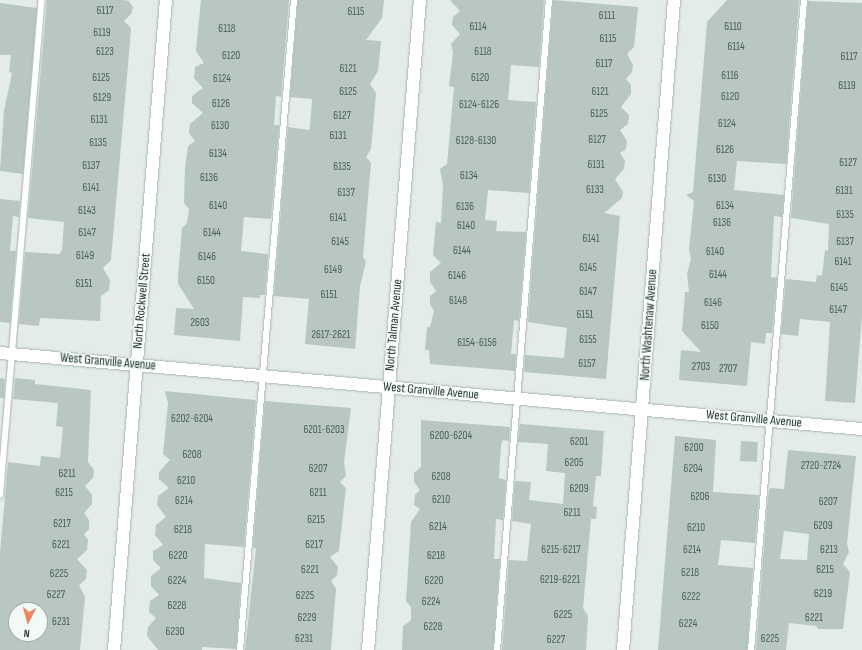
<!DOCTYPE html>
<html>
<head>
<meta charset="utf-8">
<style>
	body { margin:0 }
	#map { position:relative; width:862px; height:650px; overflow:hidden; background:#e3ece8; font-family:"Sofia Sans Condensed",sans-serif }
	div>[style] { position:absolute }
	.building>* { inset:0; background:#b8c7c1; transform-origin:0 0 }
	.roads { filter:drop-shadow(0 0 1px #a6b4af) drop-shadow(0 0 1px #a6b4af) }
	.lane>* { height:6px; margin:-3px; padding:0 3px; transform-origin:3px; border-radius:3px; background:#fff }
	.street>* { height:12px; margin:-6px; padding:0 6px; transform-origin:6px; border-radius:6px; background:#fff }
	span { translate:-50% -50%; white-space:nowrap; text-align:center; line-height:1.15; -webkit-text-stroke:3px #f3f9f6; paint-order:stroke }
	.number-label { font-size:11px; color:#485f59 }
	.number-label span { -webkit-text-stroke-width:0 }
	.street-label { font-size:13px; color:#233c36 }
	.north { position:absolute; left:8px; top:602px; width:40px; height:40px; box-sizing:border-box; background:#f3f9f6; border:1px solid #a0ada9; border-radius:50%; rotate:186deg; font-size:11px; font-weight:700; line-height:16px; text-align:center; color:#233c36 }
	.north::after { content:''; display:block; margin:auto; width:14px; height:18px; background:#eb8862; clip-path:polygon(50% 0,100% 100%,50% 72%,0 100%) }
</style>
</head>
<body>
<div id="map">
	<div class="building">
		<div style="clip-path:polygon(47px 0,123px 0,129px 1px,133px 7px,131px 14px,124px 21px,131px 28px,128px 65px,111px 260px,103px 268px,110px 280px,109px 290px,101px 296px,100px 321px,40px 318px,39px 326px,19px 324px,25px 252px,59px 254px,62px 250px,64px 222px,28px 218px)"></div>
		<div style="clip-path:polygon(201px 0,289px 0,281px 97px,276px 96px,274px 125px,279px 125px,271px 219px,244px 217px,241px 251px,268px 254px,265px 295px,260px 295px,260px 298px,243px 297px,240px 341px,174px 335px,176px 308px,194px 309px,178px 284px,178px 277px,182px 228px,187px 223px,189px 209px,184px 203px,185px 168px,188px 146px,195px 141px,189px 133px,190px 124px,203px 113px,192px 103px,192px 96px,203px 88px,194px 78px,195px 67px,204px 63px,196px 51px)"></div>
		<div style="clip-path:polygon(298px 0,384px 0,382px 18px,366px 40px,381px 41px,378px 71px,370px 84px,376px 93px,371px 149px,366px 157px,371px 163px,363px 257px,366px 262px,360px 286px,355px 349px,305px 344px,309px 299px,274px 296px,288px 127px,309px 130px,310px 127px,312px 99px,290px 97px)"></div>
		<div style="clip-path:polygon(450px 0,544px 0,539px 67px,511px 65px,508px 100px,536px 102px,529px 193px,488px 190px,485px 220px,497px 221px,496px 231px,526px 232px,519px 321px,514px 320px,511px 354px,516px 354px,515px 371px,430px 364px,429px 350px,425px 350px,427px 327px,430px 327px,434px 311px,430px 304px,430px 296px,436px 291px,430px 282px,430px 272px,441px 263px,433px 255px,436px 222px,441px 223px,443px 185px,440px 169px,447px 164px,454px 87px,449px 86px,453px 53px,451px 44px,460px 34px,452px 25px,453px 17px,460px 11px)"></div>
		<div style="clip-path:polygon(553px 0,638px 7px,634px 47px,627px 54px,633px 65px,632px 72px,626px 79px,631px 85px,631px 94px,621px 107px,629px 115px,628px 124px,620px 130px,627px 141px,626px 149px,620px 153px,625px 161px,624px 169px,615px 179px,623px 192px,622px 198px,604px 213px,620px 216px,606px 379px,524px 372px,525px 355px,564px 358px,567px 328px,528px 322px)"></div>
		<div style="clip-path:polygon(727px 0,799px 0,786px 164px,737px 161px,734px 190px,784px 195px,782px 217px,774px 216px,771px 277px,777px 278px,772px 333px,766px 333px,765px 344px,751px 342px,747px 386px,679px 380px,681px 350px,701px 352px,682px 331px,685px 292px,689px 292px,687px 274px,691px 259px,689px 249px,694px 201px,686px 195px,693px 192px,707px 22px)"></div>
		<div style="clip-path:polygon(808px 1px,862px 3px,862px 316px,855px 403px,825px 401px,830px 322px,800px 319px,798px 336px,781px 334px,786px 279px,816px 282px,817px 275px,822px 276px,825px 250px,828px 251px,829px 224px,791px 218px)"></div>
		<div style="clip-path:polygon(0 3px,37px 8px,23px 174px,0 171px,4px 111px,12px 73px,9px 72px,11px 55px,0 55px)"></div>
		<div style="clip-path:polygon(0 199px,20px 201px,19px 217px,13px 216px,10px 251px,16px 251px,10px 323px,0 322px)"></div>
		<div style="clip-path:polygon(0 378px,5px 379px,4px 398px,0 398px)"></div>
		<div style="clip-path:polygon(evenodd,15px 378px,35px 380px,35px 384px,91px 390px,88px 462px,94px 470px,93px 478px,85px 486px,92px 495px,92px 504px,84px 513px,89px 520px,89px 529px,84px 534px,88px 540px,87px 550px,77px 559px,87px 570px,86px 579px,79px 585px,85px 597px,80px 650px,0 650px,0 553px,8px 462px,40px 466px,41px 456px,60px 458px,63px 427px,56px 426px,58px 403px,13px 399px,15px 378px,16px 610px,40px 610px,40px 634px,16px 634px,16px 610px)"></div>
		<div style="clip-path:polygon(165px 391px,256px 400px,244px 547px,205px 544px,204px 578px,241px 583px,236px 649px,202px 647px,202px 650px,158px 650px,147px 636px,148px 627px,156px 618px,149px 612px,150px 601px,159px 595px,151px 586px,151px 576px,161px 568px,153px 560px,153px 551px,163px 545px,155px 535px,156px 525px,166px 517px,157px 505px,158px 496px,169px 488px,159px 479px,159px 472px,170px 460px,163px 454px,168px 403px)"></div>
		<div style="clip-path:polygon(265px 401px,351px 408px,344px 462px,346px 476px,340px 482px,346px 488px,339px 551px,330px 557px,338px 567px,337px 575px,331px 581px,336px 589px,331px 650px,245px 650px,256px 548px,253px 548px)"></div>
		<div style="clip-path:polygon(421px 420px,510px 427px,509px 441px,503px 440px,501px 445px,499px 478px,506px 480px,503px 520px,496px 519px,494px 559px,500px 559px,493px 650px,402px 650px,403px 626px,411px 620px,411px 607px,406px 601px,411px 522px,420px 509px,414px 505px,415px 495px,420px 490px,414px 482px,414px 473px,421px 467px)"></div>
		<div style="clip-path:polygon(520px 424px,604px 431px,601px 476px,596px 476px,593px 506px,597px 507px,596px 519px,591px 519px,583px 608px,588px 616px,586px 650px,502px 650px,509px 560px,527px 561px,531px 524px,512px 521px,515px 481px,531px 482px,529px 500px,563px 504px,565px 473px,546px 471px,548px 444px,518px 442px)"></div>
		<div style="clip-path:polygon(675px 436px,716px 440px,713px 492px,759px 495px,755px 543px,721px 540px,718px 565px,753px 568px,747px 650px,658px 650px)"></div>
		<div style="left:741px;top:441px;width:17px;height:20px;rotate:3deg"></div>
		<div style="clip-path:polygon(evenodd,788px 450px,856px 456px,847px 543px,849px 552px,843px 564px,850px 572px,843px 629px,818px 629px,816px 626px,789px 623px,786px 650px,756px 650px,768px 497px,770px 488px,784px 489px,788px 450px,784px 531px,809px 534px,807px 560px,780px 559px,784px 531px)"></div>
	</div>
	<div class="roads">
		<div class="lane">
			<div style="left:0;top:495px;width:497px;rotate:-85.2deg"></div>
			<div style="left:240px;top:650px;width:652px;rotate:-85.25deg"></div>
			<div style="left:497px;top:650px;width:652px;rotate:-85.43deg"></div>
			<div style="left:751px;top:650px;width:652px;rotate:-85.34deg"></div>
		</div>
		<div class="street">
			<div style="left:0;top:353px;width:865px;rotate:5.04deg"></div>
			<div style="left:114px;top:650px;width:652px;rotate:-85.43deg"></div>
			<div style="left:368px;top:650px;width:652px;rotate:-85.43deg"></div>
			<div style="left:623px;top:650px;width:652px;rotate:-85.51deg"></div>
		</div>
	</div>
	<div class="number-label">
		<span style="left:105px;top:11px">6117</span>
		<span style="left:356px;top:12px">6115</span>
		<span style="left:607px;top:16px">6111</span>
		<span style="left:478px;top:27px">6114</span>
		<span style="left:733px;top:27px">6110</span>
		<span style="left:227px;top:29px">6118</span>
		<span style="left:102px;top:33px">6119</span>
		<span style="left:608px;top:39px">6115</span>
		<span style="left:736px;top:47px">6114</span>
		<span style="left:105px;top:52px">6123</span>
		<span style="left:483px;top:52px">6118</span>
		<span style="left:231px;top:56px">6120</span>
		<span style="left:849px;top:57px">6117</span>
		<span style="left:604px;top:64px">6117</span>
		<span style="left:348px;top:69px">6121</span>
		<span style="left:730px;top:76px">6116</span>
		<span style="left:101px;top:78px">6125</span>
		<span style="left:480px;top:78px">6120</span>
		<span style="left:222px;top:79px">6124</span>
		<span style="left:847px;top:86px">6119</span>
		<span style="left:348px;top:92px">6125</span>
		<span style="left:600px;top:92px">6121</span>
		<span style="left:730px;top:97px">6120</span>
		<span style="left:102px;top:98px">6129</span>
		<span style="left:221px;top:104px">6126</span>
		<span style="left:479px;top:105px">6124-6126</span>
		<span style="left:599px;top:114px">6125</span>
		<span style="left:342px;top:116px">6127</span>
		<span style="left:99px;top:120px">6131</span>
		<span style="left:727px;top:124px">6124</span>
		<span style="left:220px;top:126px">6130</span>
		<span style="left:338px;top:136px">6131</span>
		<span style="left:597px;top:140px">6127</span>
		<span style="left:476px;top:141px">6128-6130</span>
		<span style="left:98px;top:143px">6135</span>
		<span style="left:725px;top:150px">6126</span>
		<span style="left:218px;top:154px">6134</span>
		<span style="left:848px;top:163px">6127</span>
		<span style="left:596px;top:165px">6131</span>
		<span style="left:91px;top:166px">6137</span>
		<span style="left:342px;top:167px">6135</span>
		<span style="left:469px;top:176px">6134</span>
		<span style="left:209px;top:178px">6136</span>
		<span style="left:717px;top:179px">6130</span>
		<span style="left:91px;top:188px">6141</span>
		<span style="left:595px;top:190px">6133</span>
		<span style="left:844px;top:191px">6131</span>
		<span style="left:346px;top:193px">6137</span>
		<span style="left:218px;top:206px">6140</span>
		<span style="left:725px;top:206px">6134</span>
		<span style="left:465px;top:207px">6136</span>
		<span style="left:87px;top:211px">6143</span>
		<span style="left:845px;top:215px">6135</span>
		<span style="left:338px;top:218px">6141</span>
		<span style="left:722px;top:223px">6136</span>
		<span style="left:466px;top:226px">6140</span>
		<span style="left:87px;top:233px">6147</span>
		<span style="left:212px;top:233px">6144</span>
		<span style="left:591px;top:239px">6141</span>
		<span style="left:340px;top:242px">6145</span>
		<span style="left:845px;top:242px">6137</span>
		<span style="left:462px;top:251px">6144</span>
		<span style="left:715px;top:252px">6140</span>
		<span style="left:85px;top:256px">6149</span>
		<span style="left:207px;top:257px">6146</span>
		<span style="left:843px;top:262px">6141</span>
		<span style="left:588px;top:268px">6145</span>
		<span style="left:333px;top:270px">6149</span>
		<span style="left:718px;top:275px">6144</span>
		<span style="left:457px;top:276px">6146</span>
		<span style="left:206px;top:281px">6150</span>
		<span style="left:84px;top:284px">6151</span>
		<span style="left:839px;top:288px">6145</span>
		<span style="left:588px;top:292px">6147</span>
		<span style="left:329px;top:295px">6151</span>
		<span style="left:458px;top:301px">6148</span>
		<span style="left:713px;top:303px">6146</span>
		<span style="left:838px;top:310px">6147</span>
		<span style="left:585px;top:315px">6151</span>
		<span style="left:200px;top:323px">2603</span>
		<span style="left:710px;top:326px">6150</span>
		<span style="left:331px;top:335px">2617-2621</span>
		<span style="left:588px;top:340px">6155</span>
		<span style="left:477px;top:343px">6154-6156</span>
		<span style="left:587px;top:364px">6157</span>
		<span style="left:701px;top:367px">2703</span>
		<span style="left:728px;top:369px">2707</span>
		<span style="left:192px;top:419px">6202-6204</span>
		<span style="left:324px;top:430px">6201-6203</span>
		<span style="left:451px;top:436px">6200-6204</span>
		<span style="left:579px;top:442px">6201</span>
		<span style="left:694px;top:448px">6200</span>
		<span style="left:192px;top:455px">6208</span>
		<span style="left:574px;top:463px">6205</span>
		<span style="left:821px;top:466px">2720-2724</span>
		<span style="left:318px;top:469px">6207</span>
		<span style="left:693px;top:469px">6204</span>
		<span style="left:67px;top:474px">6211</span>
		<span style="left:441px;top:477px">6208</span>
		<span style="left:186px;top:481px">6210</span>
		<span style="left:579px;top:489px">6209</span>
		<span style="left:64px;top:493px">6215</span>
		<span style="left:318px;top:493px">6211</span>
		<span style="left:700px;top:497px">6206</span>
		<span style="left:441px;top:500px">6210</span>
		<span style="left:184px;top:501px">6214</span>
		<span style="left:828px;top:502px">6207</span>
		<span style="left:572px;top:513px">6211</span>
		<span style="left:316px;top:520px">6215</span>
		<span style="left:62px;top:524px">6217</span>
		<span style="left:823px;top:526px">6209</span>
		<span style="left:438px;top:527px">6214</span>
		<span style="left:696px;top:528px">6210</span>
		<span style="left:183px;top:530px">6218</span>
		<span style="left:61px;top:545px">6221</span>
		<span style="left:314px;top:545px">6217</span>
		<span style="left:561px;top:550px">6215-6217</span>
		<span style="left:692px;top:550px">6214</span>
		<span style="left:829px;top:550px">6213</span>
		<span style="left:178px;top:556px">6220</span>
		<span style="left:436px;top:556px">6218</span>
		<span style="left:310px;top:570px">6221</span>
		<span style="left:825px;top:570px">6215</span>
		<span style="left:690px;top:573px">6218</span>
		<span style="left:59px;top:574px">6225</span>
		<span style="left:560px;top:580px">6219-6221</span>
		<span style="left:177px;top:581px">6224</span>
		<span style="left:434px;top:581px">6220</span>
		<span style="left:823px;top:594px">6219</span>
		<span style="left:56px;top:595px">6227</span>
		<span style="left:305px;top:596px">6225</span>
		<span style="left:691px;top:597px">6222</span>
		<span style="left:431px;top:602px">6224</span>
		<span style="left:177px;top:606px">6228</span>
		<span style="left:563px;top:615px">6225</span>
		<span style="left:307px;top:618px">6229</span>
		<span style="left:814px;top:618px">6221</span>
		<span style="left:61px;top:622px">6231</span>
		<span style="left:688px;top:624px">6224</span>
		<span style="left:433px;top:627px">6228</span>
		<span style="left:175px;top:632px">6230</span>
		<span style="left:304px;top:639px">6231</span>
		<span style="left:770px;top:639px">6225</span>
		<span style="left:556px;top:640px">6227</span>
	</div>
	<div class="street-label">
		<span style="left:142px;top:301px;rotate:-85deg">North Rockwell Street</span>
		<span style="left:394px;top:325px;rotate:-85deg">North Talman Avenue</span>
		<span style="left:649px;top:325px;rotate:-86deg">North Washtenaw Avenue</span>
		<span style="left:108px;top:362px;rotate:5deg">West Granville Avenue</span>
		<span style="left:431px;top:391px;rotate:5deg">West Granville Avenue</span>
		<span style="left:754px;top:419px;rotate:5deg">West Granville Avenue</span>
	</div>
	<div class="north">N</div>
</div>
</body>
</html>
